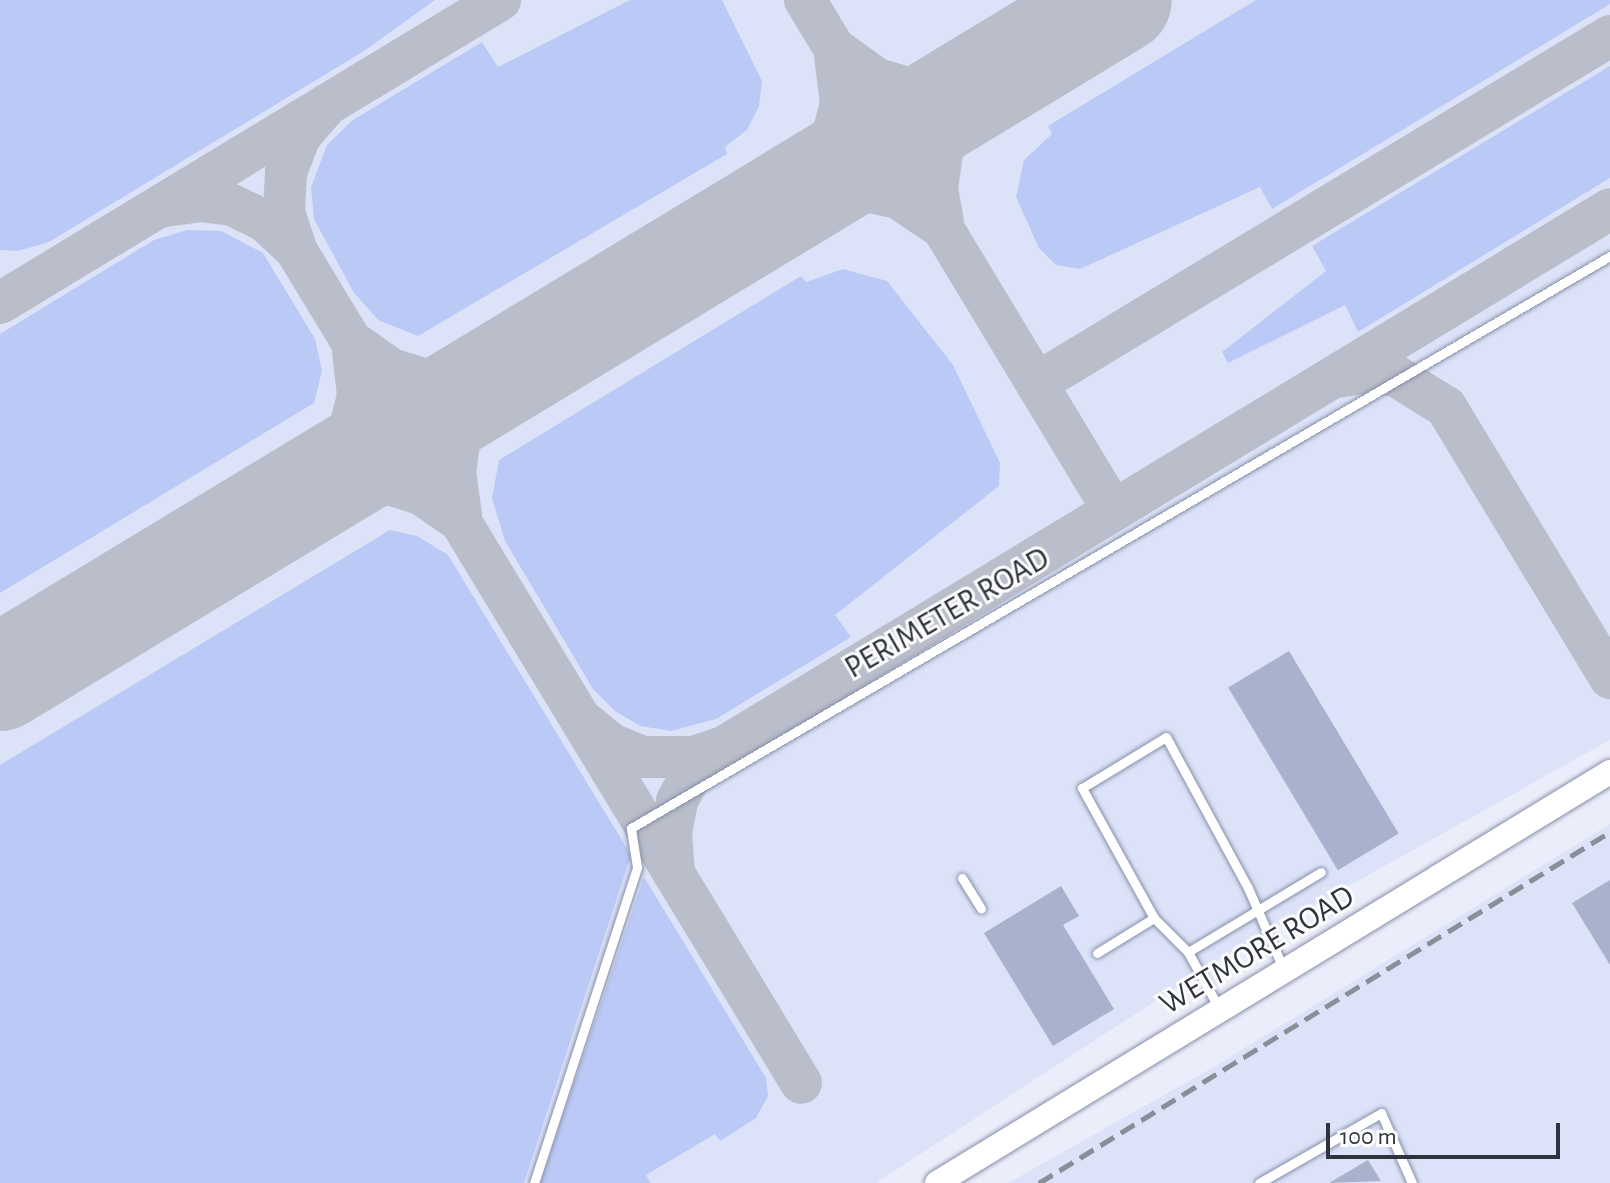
<!DOCTYPE html>
<html>
<head>
<meta charset="utf-8">
<style>
	body { margin:0 }
	#map { position:relative; width:1610px; height:1183px; overflow:hidden; background:#ebeefa; font-family:"Alegreya Sans",sans-serif }
	div>[style] { position:absolute }
	.built>* { inset:0; background:#dce3f8 }
	.green>* { inset:0; background:#bbc9f6 }
	.taxiway>* { height:42px; margin:-21px; padding:0 21px; transform-origin:21px; border-radius:21px; background:#babeca }
	.runway>* { height:106px; margin:-53px; padding:0 53px; transform-origin:53px; border-radius:53px; background:#babeca }
	.building>* { inset:0; background:#a9b1cc; transform-origin:0 0 }
	.roads { filter:drop-shadow(0 0 2px #878fa9) drop-shadow(0 0 2px #878fa9) }
	.lane>* { height:9px; margin:-4.5px; padding:0 4.5px; transform-origin:4.5px; border-radius:4.5px; background:#fff }
	.secondary>* { height:24px; margin:-12px; padding:0 12px; transform-origin:12px; border-radius:12px; background:#fff }
	.rail>* { height:5px; margin-top:-2.5px; transform-origin:0; background:repeating-linear-gradient(90deg,#8a8e99 0 16px,transparent 0 24px) }
	span { translate:-50% -50%; white-space:nowrap; text-align:center; line-height:1.15; -webkit-text-stroke:6px #fcfcfc; paint-order:stroke }
	.street-label { font-size:32px; color:#2f333e }
	.scale { position:absolute; left:1326px; top:1123px; width:234px; height:36px; box-sizing:border-box; border:4px solid #2f333e; border-top:0; padding-left:10px; font-size:24px; line-height:28px; white-space:nowrap; color:#2f333e; -webkit-text-stroke:6px #fcfcfc; paint-order:stroke }
</style>
</head>
<body>
<div id="map">
	<div class="built">
		<div style="clip-path:polygon(0 0,1610px 0,1610px 740px,1229px 953px,876px 1183px,0 1183px)"></div>
		<div style="clip-path:polygon(1610px 824px,1610px 1183px,1008px 1183px,1212px 1068px)"></div>
	</div>
	<div class="green">
		<div style="clip-path:polygon(0 0,435px 0,364px 51px,49px 242px,18px 251px,0 250px)"></div>
		<div style="clip-path:polygon(630px 0,722px 0,762px 81px,759px 106px,747px 130px,725px 147px,727px 154px,418px 336px,378px 320px,354px 293px,314px 219px,311px 187px,327px 145px,353px 120px,482px 42px,498px 67px)"></div>
		<div style="clip-path:polygon(1256px 0,1610px 0,1610px 4px,1272px 209px,1260px 187px,1080px 269px,1056px 265px,1039px 248px,1016px 197px,1024px 160px,1052px 134px,1048px 126px)"></div>
		<div style="clip-path:polygon(1610px 66px,1610px 178px,1358px 332px,1345px 305px,1228px 363px,1222px 352px,1326px 271px,1312px 246px)"></div>
		<div style="clip-path:polygon(187px 230px,221px 231px,263px 253px,315px 339px,322px 371px,314px 403px,0 593px,0 334px,154px 240px)"></div>
		<div style="clip-path:polygon(843px 269px,887px 281px,953px 365px,1000px 463px,999px 486px,835px 615px,851px 637px,716px 719px,671px 731px,640px 726px,615px 711px,593px 689px,505px 541px,492px 498px,499px 460px,801px 276px,806px 282px)"></div>
		<div style="clip-path:polygon(390px 530px,417px 536px,448px 555px,631px 855px,524px 1183px,0 1183px,0 765px)"></div>
		<div style="clip-path:polygon(644px 877px,766px 1078px,768px 1096px,756px 1118px,720px 1141px,715px 1134px,646px 1175px,651px 1183px,540px 1183px)"></div>
	</div>
	<div class="taxiway">
		<div style="left:805px;top:0;width:596px;rotate:58.87deg"></div>
		<div style="left:841px;top:53px;width:44px;rotate:35.8deg"></div>
		<div style="left:877px;top:79px;width:32px;rotate:16deg"></div>
		<div style="left:908px;top:88px;width:40px;rotate:1.4deg"></div>
		<div style="left:948px;top:89px;width:49px;rotate:-16.6deg"></div>
		<div style="left:328px;top:104px;width:43px;rotate:131.2deg"></div>
		<div style="left:300px;top:136px;width:39px;rotate:111deg"></div>
		<div style="left:286px;top:172px;width:40px;rotate:92.9deg"></div>
		<div style="left:284px;top:212px;width:40px;rotate:72deg"></div>
		<div style="left:296px;top:250px;width:974px;rotate:58.77deg"></div>
		<div style="left:784px;top:205px;width:43px;rotate:-18.9deg"></div>
		<div style="left:825px;top:191px;width:30px;rotate:-4deg"></div>
		<div style="left:855px;top:189px;width:44px;rotate:11.8deg"></div>
		<div style="left:898px;top:198px;width:48px;rotate:34deg"></div>
		<div style="left:165px;top:206px;width:35px;rotate:-8deg"></div>
		<div style="left:200px;top:201px;width:32px;rotate:7deg"></div>
		<div style="left:232px;top:205px;width:37px;rotate:26deg"></div>
		<div style="left:265px;top:221px;width:42px;rotate:43.1deg"></div>
		<div style="left:772px;top:210px;width:53px;rotate:-41.2deg"></div>
		<div style="left:812px;top:175px;width:37px;rotate:-59deg"></div>
		<div style="left:831px;top:143px;width:41px;rotate:-76deg"></div>
		<div style="left:841px;top:103px;width:46px;rotate:-97.4deg"></div>
		<div style="left:943px;top:222px;width:35px;rotate:-100deg"></div>
		<div style="left:937px;top:188px;width:41px;rotate:-81.7deg"></div>
		<div style="left:943px;top:147px;width:38px;rotate:-65deg"></div>
		<div style="left:959px;top:113px;width:51px;rotate:-46.6deg"></div>
		<div style="left:0;top:303px;width:585px;rotate:-31.22deg"></div>
		<div style="left:357px;top:345px;width:42px;rotate:35.2deg"></div>
		<div style="left:391px;top:369px;width:44px;rotate:17.2deg"></div>
		<div style="left:433px;top:382px;width:41px;rotate:-4.2deg"></div>
		<div style="left:474px;top:379px;width:47px;rotate:-18.4deg"></div>
		<div style="left:1337px;top:377px;width:32px;rotate:-9deg"></div>
		<div style="left:1369px;top:372px;width:27px;rotate:8deg"></div>
		<div style="left:1396px;top:376px;width:59px;rotate:31.8deg"></div>
		<div style="left:1446px;top:407px;width:317px;rotate:58.8deg"></div>
		<div style="left:1037px;top:383px;width:670px;rotate:-31.2deg"></div>
		<div style="left:301px;top:500px;width:47px;rotate:-21.1deg"></div>
		<div style="left:345px;top:483px;width:38px;rotate:-2deg"></div>
		<div style="left:383px;top:482px;width:40px;rotate:18deg"></div>
		<div style="left:421px;top:494px;width:40px;rotate:34.9deg"></div>
		<div style="left:274px;top:512px;width:59px;rotate:-37.5deg"></div>
		<div style="left:321px;top:476px;width:47px;rotate:-55.3deg"></div>
		<div style="left:348px;top:437px;width:43px;rotate:-76.6deg"></div>
		<div style="left:358px;top:395px;width:44px;rotate:-96.5deg"></div>
		<div style="left:461px;top:515px;width:43px;rotate:-97.9deg"></div>
		<div style="left:455px;top:472px;width:34px;rotate:-82deg"></div>
		<div style="left:460px;top:438px;width:41px;rotate:-62.2deg"></div>
		<div style="left:479px;top:402px;width:47px;rotate:-43.3deg"></div>
		<div style="left:587px;top:724px;width:31px;rotate:40deg"></div>
		<div style="left:611px;top:744px;width:35px;rotate:22deg"></div>
		<div style="left:644px;top:757px;width:49px"></div>
		<div style="left:693px;top:757px;width:29px;rotate:-18deg"></div>
		<div style="left:674px;top:874px;width:41px;rotate:-94.2deg"></div>
		<div style="left:671px;top:833px;width:33px;rotate:-79deg"></div>
		<div style="left:677px;top:801px;width:30px;rotate:-62deg"></div>
		<div style="left:691px;top:775px;width:32px;rotate:-44deg"></div>
		<div style="left:714px;top:753px;width:1048px;rotate:-31.26deg"></div>
	</div>
	<div class="runway">
		<div style="left:0;top:678px;width:1308px;rotate:-31.21deg"></div>
	</div>
	<div class="building">
		<div style="left:1289px;top:651px;width:213px;height:71px;rotate:59deg"></div>
		<div style="clip-path:polygon(1610px 880px,1610px 965px,1572px 903px)"></div>
		<div style="clip-path:polygon(1061px 886px,1079px 916px,1063px 925px,1114px 1009px,1053px 1046px,984px 933px)"></div>
		<div style="clip-path:polygon(1368px 1160px,1381px 1181px,1329px 1183px)"></div>
	</div>
	<div class="roads">
		<div class="lane">
			<div style="left:962px;top:878px;width:36px;rotate:58deg"></div>
			<div style="left:1188px;top:952px;width:155px;rotate:-31deg"></div>
			<div style="left:1097px;top:953px;width:67px;rotate:-31.6deg"></div>
			<div style="left:1220px;top:1010px;width:66px;rotate:-118.9deg"></div>
			<div style="left:1188px;top:952px;width:48px;rotate:-135deg"></div>
			<div style="left:1154px;top:918px;width:149px;rotate:-119deg"></div>
			<div style="left:1082px;top:788px;width:98px;rotate:-31.3deg"></div>
			<div style="left:1166px;top:737px;width:172px;rotate:61.5deg"></div>
			<div style="left:1248px;top:888px;width:87px;rotate:66.4deg"></div>
			<div style="left:534px;top:1183px;width:332px;rotate:-71.9deg"></div>
			<div style="left:637px;top:867px;width:39px;rotate:-99deg"></div>
			<div style="left:631px;top:828px;width:1134px;rotate:-30.3deg"></div>
			<div style="left:1259px;top:1183px;width:141px;rotate:-29.8deg"></div>
			<div style="left:1381px;top:1113px;width:77px;rotate:66.1deg"></div>
		</div>
		<div class="secondary">
			<div style="left:937px;top:1183px;width:789px;rotate:-31.41deg"></div>
		</div>
	</div>
	<div class="rail">
		<div style="left:1039px;top:1183px;width:670px;rotate:-31.58deg"></div>
	</div>
	<div class="street-label">
		<span style="left:947px;top:613px;rotate:-30deg">PERIMETER ROAD</span>
		<span style="left:1257px;top:950px;rotate:-31deg">WETMORE ROAD</span>
	</div>
	<div class="scale">100 m</div>
</div>
</body>
</html>
